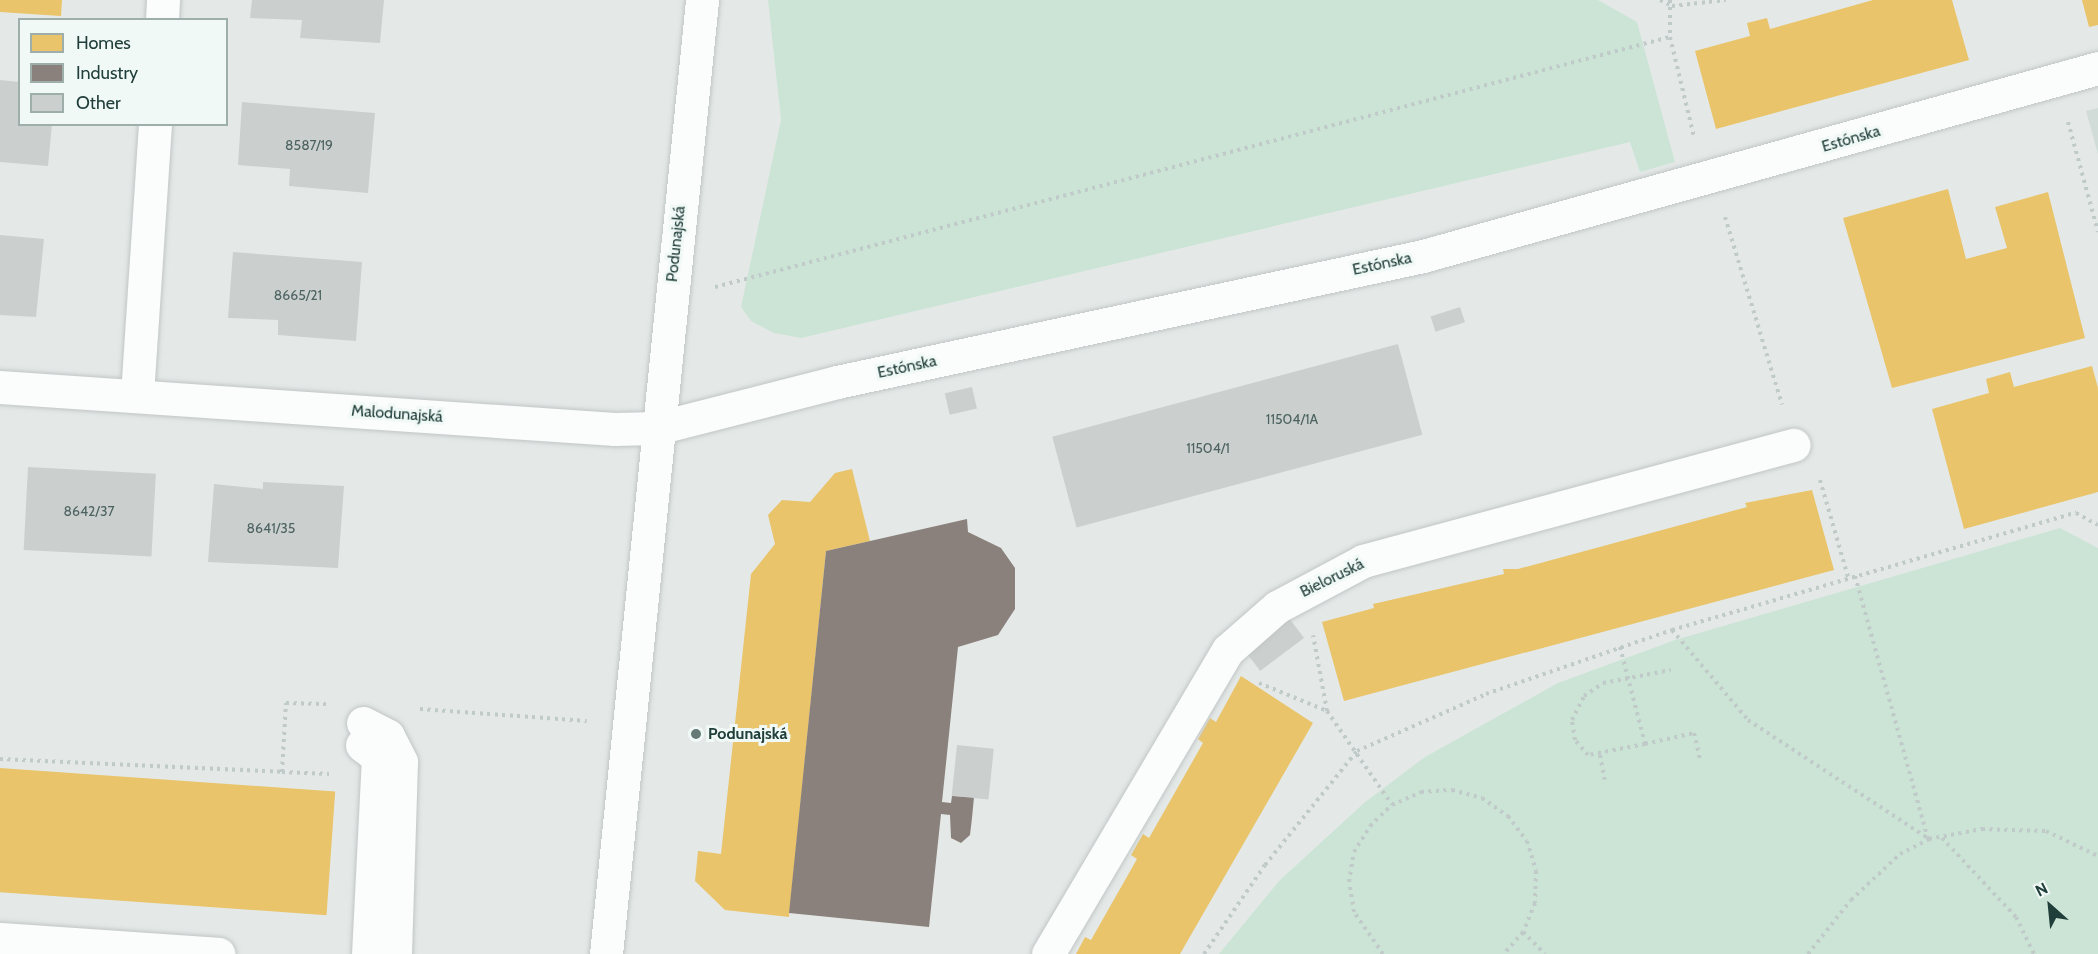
<!DOCTYPE html>
<html>
<head>
<meta charset="utf-8">
<style>
	body { margin:0 }
	#map { position:relative; width:2098px; height:954px; overflow:hidden; background:#e4e9e8; font-family:Cabin,sans-serif }
	div>[style] { position:absolute }
	.built>* { inset:0; background:#d1dbd8 }
	.green>* { inset:0; background:#cce4d6 }
	.homes>* { inset:0; background:#e9c46a; transform-origin:0 0 }
	.industry>* { inset:0; background:#8a817c }
	.building>* { inset:0; background:#cbd0cf; transform-origin:0 0 }
	.path>* { height:4px; margin-top:-2px; transform-origin:0; background:repeating-linear-gradient(90deg,#c0cac8 0 3px,transparent 0 7.5px) }
	.roads { filter:drop-shadow(0 0 2px #c1c6c5) drop-shadow(0 0 2px #c1c6c5) }
	.minor>* { height:33px; margin:-16.5px; padding:0 16.5px; transform-origin:16.5px; border-radius:16.5px; background:#fbfcfc }
	.dots>* { width:16px; height:16px; translate:-50% -50%; box-sizing:border-box; border:3px solid #f1f9f6; border-radius:50% }
	span { translate:-50% -50%; white-space:nowrap; text-align:center; line-height:1.15; -webkit-text-stroke:6px #f1f9f6; paint-order:stroke }
	.number-label { font-size:14px; color:#4c6360 }
	.number-label span { -webkit-text-stroke-width:0 }
	.street-label { font-size:16px; color:#203e3a }
	.poi-label { font-size:16px; color:#203e3a; font-weight:700 }
	.left { translate:0 -50%; text-align:left }
	.legend { position:absolute; left:18px; top:18px; width:210px; height:108px; box-sizing:border-box; background:#f1f9f6; border:2px solid #9daeab; margin:0; padding:8px 10px; list-style:none; font-size:18px; color:#203e3a }
	.legend li { display:flex; align-items:center; gap:12px; height:30px }
	.legend b { width:30px; border:2px solid #9daeab }
	.north { position:absolute; left:2020px; top:876px; width:60px; height:60px; -webkit-text-stroke:4px #f1f9f6; paint-order:stroke; rotate:333deg; font-size:16px; font-weight:700; line-height:24px; text-align:center; color:#203e3a }
	.north::after { content:''; display:block; margin:auto; width:21px; height:27px; background:#203e3a; clip-path:polygon(50% 0,100% 100%,50% 72%,0 100%) }
</style>
</head>
<body>
<div id="map">
	<div class="built">
		<div style="clip-path:polygon(2098px 108px,2098px 154px,2086px 111px)"></div>
	</div>
	<div class="green">
		<div style="clip-path:polygon(768px 0,1598px 0,1637px 22px,1675px 162px,1640px 172px,1630px 142px,801px 338px,774px 333px,751px 321px,741px 307px,781px 120px)"></div>
		<div style="clip-path:polygon(2060px 528px,2098px 548px,2098px 954px,1219px 954px,1279px 881px,1364px 803px,1425px 757px,1558px 683px,1675px 640px)"></div>
	</div>
	<div class="homes">
		<div style="clip-path:polygon(0 0,62px 0,61px 16px,0 12px)"></div>
		<div style="clip-path:polygon(1873px 0,1952px 0,1969px 60px,1716px 129px,1695px 51px,1750px 36px,1747px 23px,1767px 18px,1770px 29px)"></div>
		<div style="clip-path:polygon(2082px 0,2098px 0,2098px 25px,2089px 27px)"></div>
		<div style="clip-path:polygon(1948px 189px,1966px 259px,2007px 248px,1995px 207px,2048px 192px,2085px 338px,1892px 388px,1843px 218px)"></div>
		<div style="clip-path:polygon(2092px 366px,2098px 388px,2098px 492px,1964px 529px,1932px 409px,1989px 393px,1986px 379px,2010px 372px,2014px 387px)"></div>
		<div style="clip-path:polygon(852px 469px,870px 541px,826px 551px,789px 917px,725px 910px,695px 881px,698px 851px,721px 854px,751px 574px,775px 544px,768px 515px,782px 500px,810px 502px,835px 473px)"></div>
		<div style="clip-path:polygon(1812px 490px,1834px 570px,1344px 701px,1322px 622px,1374px 608px,1373px 604px,1504px 574px,1503px 569px,1518px 569px,1747px 507px,1745px 503px)"></div>
		<div style="clip-path:polygon(1241px 676px,1313px 723px,1180px 954px,1076px 954px,1085px 937px,1091px 940px,1137px 859px,1131px 855px,1143px 834px,1149px 838px,1203px 743px,1198px 739px,1210px 718px,1216px 722px)"></div>
		<div style="left:0;top:768px;width:336px;height:124px;rotate:4deg"></div>
	</div>
	<div class="industry">
		<div style="clip-path:polygon(967px 519px,968px 532px,1001px 548px,1015px 568px,1015px 609px,998px 635px,958px 647px,942px 802px,951px 803px,952px 796px,974px 797px,972px 818px,970px 835px,961px 843px,951px 838px,950px 815px,941px 814px,929px 927px,789px 913px,826px 551px)"></div>
	</div>
	<div class="building">
		<div style="clip-path:polygon(252px 0,384px 0,380px 43px,300px 38px,302px 20px,250px 18px)"></div>
		<div style="clip-path:polygon(0 80px,20px 82px,20px 124px,52px 124px,48px 166px,0 162px)"></div>
		<div style="clip-path:polygon(242px 102px,375px 113px,368px 193px,289px 186px,290px 169px,238px 165px)"></div>
		<div style="clip-path:polygon(0 235px,44px 239px,36px 317px,0 315px)"></div>
		<div style="clip-path:polygon(233px 252px,362px 262px,356px 341px,278px 335px,278px 320px,228px 318px)"></div>
		<div style="left:1460px;top:307px;width:16px;height:31px;rotate:72deg"></div>
		<div style="left:1398px;top:344px;width:94px;height:358px;rotate:75deg"></div>
		<div style="left:972px;top:387px;width:22px;height:28px;rotate:77deg"></div>
		<div style="left:28px;top:467px;width:128px;height:83px;rotate:3deg"></div>
		<div style="clip-path:polygon(263px 482px,344px 486px,338px 568px,208px 562px,214px 484px,263px 489px)"></div>
		<div style="left:1289px;top:618px;width:25px;height:55px;rotate:53deg"></div>
		<div style="left:957px;top:745px;width:37px;height:51px;rotate:6deg"></div>
	</div>
	<div class="path">
		<div style="left:1660px;top:0;width:13px;rotate:27deg"></div>
		<div style="left:1672px;top:6px;width:54px;rotate:-6.3deg"></div>
		<div style="left:1670px;top:0;width:37px;rotate:90deg"></div>
		<div style="left:1670px;top:37px;width:103px;rotate:76.5deg"></div>
		<div style="left:2068px;top:122px;width:114px;rotate:74.7deg"></div>
		<div style="left:1725px;top:217px;width:196px;rotate:73.1deg"></div>
		<div style="left:715px;top:287px;width:987px;rotate:-14.67deg"></div>
		<div style="left:1820px;top:480px;width:101px;rotate:73.9deg"></div>
		<div style="left:1855px;top:576px;width:273px;rotate:74.5deg"></div>
		<div style="left:1672px;top:630px;width:118px;rotate:49.8deg"></div>
		<div style="left:1748px;top:720px;width:217px;rotate:33.3deg"></div>
		<div style="left:1620px;top:647px;width:100px;rotate:75.5deg"></div>
		<div style="left:1645px;top:744px;width:50px;rotate:-12.7deg"></div>
		<div style="left:1694px;top:733px;width:28px;rotate:77deg"></div>
		<div style="left:1259px;top:683px;width:74px;rotate:22.4deg"></div>
		<div style="left:1327px;top:711px;width:77px;rotate:-100.4deg"></div>
		<div style="left:420px;top:709px;width:167px;rotate:4.1deg"></div>
		<div style="left:1327px;top:711px;width:114px;rotate:55.3deg"></div>
		<div style="left:1645px;top:744px;width:58px;rotate:169.1deg"></div>
		<div style="left:1588px;top:755px;width:20px;rotate:-131deg"></div>
		<div style="left:1575px;top:740px;width:20px;rotate:-99deg"></div>
		<div style="left:1572px;top:720px;width:27px;rotate:-63deg"></div>
		<div style="left:1584px;top:696px;width:23px;rotate:-34deg"></div>
		<div style="left:1603px;top:683px;width:69px;rotate:-10.8deg"></div>
		<div style="left:1600px;top:755px;width:25px;rotate:79deg"></div>
		<div style="left:0;top:759px;width:282px;rotate:2.6deg"></div>
		<div style="left:282px;top:772px;width:69px;rotate:-86.7deg"></div>
		<div style="left:286px;top:703px;width:40px;rotate:1.4deg"></div>
		<div style="left:282px;top:772px;width:47px;rotate:2.4deg"></div>
		<div style="left:1942px;top:838px;width:108px;rotate:46.9deg"></div>
		<div style="left:2016px;top:917px;width:41px;rotate:64.1deg"></div>
		<div style="left:1523px;top:932px;width:31px;rotate:45deg"></div>
		<div style="left:1204px;top:954px;width:108px;rotate:-55.6deg"></div>
		<div style="left:1265px;top:865px;width:146px;rotate:-51.1deg"></div>
		<div style="left:1357px;top:751px;width:141px;rotate:-23.8deg"></div>
		<div style="left:1486px;top:694px;width:197px;rotate:-19deg"></div>
		<div style="left:1672px;top:630px;width:421px;rotate:-16.2deg"></div>
		<div style="left:2076px;top:513px;width:25px;rotate:29deg"></div>
		<div style="left:1383px;top:954px;width:51px;rotate:-124.6deg"></div>
		<div style="left:1354px;top:912px;width:30px;rotate:-99deg"></div>
		<div style="left:1349px;top:882px;width:30px;rotate:-81deg"></div>
		<div style="left:1354px;top:852px;width:31px;rotate:-58deg"></div>
		<div style="left:1370px;top:826px;width:30px;rotate:-44deg"></div>
		<div style="left:1392px;top:805px;width:32px;rotate:-24deg"></div>
		<div style="left:1421px;top:792px;width:31px;rotate:-4deg"></div>
		<div style="left:1452px;top:790px;width:31px;rotate:15deg"></div>
		<div style="left:1482px;top:798px;width:32px;rotate:35deg"></div>
		<div style="left:1508px;top:816px;width:31px;rotate:53deg"></div>
		<div style="left:1527px;top:841px;width:31px;rotate:73deg"></div>
		<div style="left:1536px;top:871px;width:32px;rotate:92deg"></div>
		<div style="left:1535px;top:903px;width:31px;rotate:112deg"></div>
		<div style="left:1523px;top:932px;width:29px;rotate:131deg"></div>
		<div style="left:1808px;top:954px;width:69px;rotate:-51.5deg"></div>
		<div style="left:1851px;top:900px;width:67px;rotate:-43.2deg"></div>
		<div style="left:1900px;top:854px;width:33px;rotate:-27deg"></div>
		<div style="left:1929px;top:839px;width:54px;rotate:-10.7deg"></div>
		<div style="left:1982px;top:829px;width:64px;rotate:1.8deg"></div>
		<div style="left:2046px;top:831px;width:58px;rotate:25.7deg"></div>
	</div>
	<div class="roads">
		<div class="minor">
			<div style="left:162px;top:20px;width:20px;rotate:-87deg"></div>
			<div style="left:0;top:387px;width:616px;rotate:3.91deg"></div>
			<div style="left:615px;top:429px;width:42px;rotate:-1.4deg"></div>
			<div style="left:657px;top:428px;width:186px;rotate:-14.3deg"></div>
			<div style="left:837px;top:382px;width:599px;rotate:-12.13deg"></div>
			<div style="left:1423px;top:256px;width:701px;rotate:-15.56deg"></div>
			<div style="left:137px;top:395px;width:272px;rotate:-86.2deg"></div>
			<div style="left:363px;top:723px;width:28px;rotate:27deg"></div>
			<div style="left:388px;top:736px;width:29px;rotate:63deg"></div>
			<div style="left:401px;top:762px;width:192px;rotate:91.8deg"></div>
			<div style="left:362px;top:745px;width:20px;rotate:37deg"></div>
			<div style="left:378px;top:757px;width:197px;rotate:92.9deg"></div>
			<div style="left:0;top:939px;width:219px;rotate:3.9deg"></div>
			<div style="left:606px;top:954px;width:959px;rotate:-84.25deg"></div>
			<div style="left:1048px;top:954px;width:353px;rotate:-59.4deg"></div>
			<div style="left:1228px;top:650px;width:65px;rotate:-41.3deg"></div>
			<div style="left:1277px;top:607px;width:98px;rotate:-28.1deg"></div>
			<div style="left:1363px;top:561px;width:446px;rotate:-15.1deg"></div>
		</div>
	</div>
	<div class="dots">
		<div style="left:696px;top:734px;background:#657a77"></div>
	</div>
	<div class="number-label">
		<span style="left:309px;top:145px">8587/19</span>
		<span style="left:298px;top:295px">8665/21</span>
		<span style="left:1292px;top:419px">11504/1A</span>
		<span style="left:1208px;top:448px">11504/1</span>
		<span style="left:89px;top:511px">8642/37</span>
		<span style="left:271px;top:528px">8641/35</span>
	</div>
	<div class="street-label">
		<span style="left:1851px;top:139px;rotate:-16deg">Estónska</span>
		<span style="left:676px;top:244px;rotate:-84deg">Podunajská</span>
		<span style="left:1382px;top:264px;rotate:-12deg">Estónska</span>
		<span style="left:907px;top:367px;rotate:-12deg">Estónska</span>
		<span style="left:397px;top:414px;rotate:4deg">Malodunajská</span>
		<span style="left:1332px;top:578px;rotate:-26deg">Bieloruská</span>
	</div>
	<div class="poi-label">
		<span class="left" style="left:708px;top:734px">Podunajská</span>
	</div>
	<ul class="legend">
	<li><b style="height:16px;background:#e9c46a"></b>Homes</li>
	<li><b style="height:16px;background:#8a817c"></b>Industry</li>
	<li><b style="height:16px;background:#cbd0cf"></b>Other</li>
	</ul>
	<div class="north">N</div>
</div>
</body>
</html>
